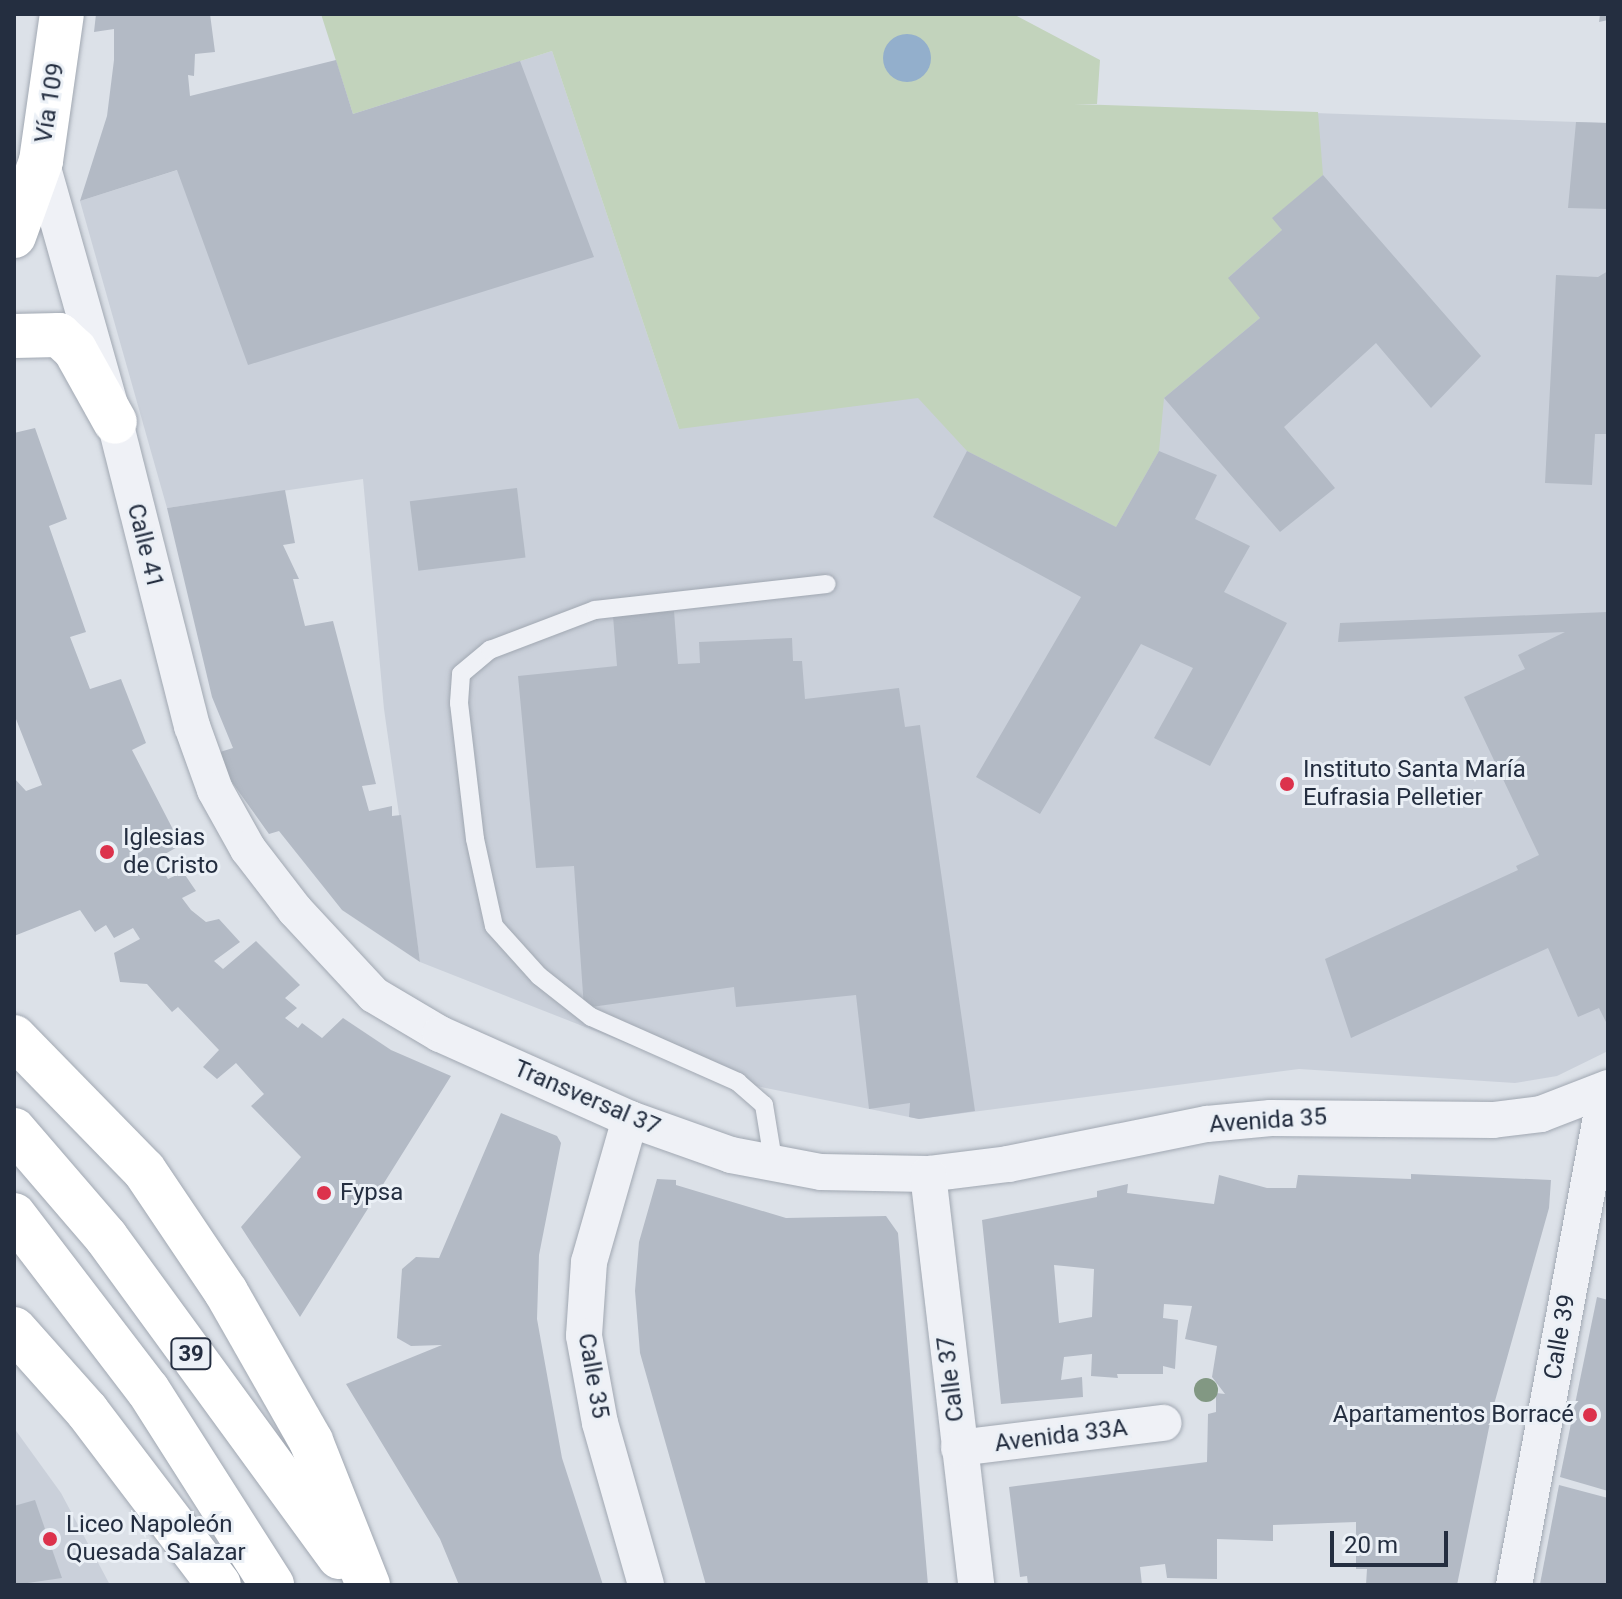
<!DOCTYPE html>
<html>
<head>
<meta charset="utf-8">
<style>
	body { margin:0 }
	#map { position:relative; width:1622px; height:1599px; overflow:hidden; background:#dce1e8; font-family:Roboto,sans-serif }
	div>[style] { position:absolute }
	.built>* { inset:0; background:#cad0da }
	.green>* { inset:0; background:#c2d3bc }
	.water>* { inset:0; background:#93afcc }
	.round { border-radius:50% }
	.building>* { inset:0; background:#b3bac5; transform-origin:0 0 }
	.roads { filter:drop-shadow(0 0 2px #a1a8b2) drop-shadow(0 0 2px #a1a8b2) }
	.lane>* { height:18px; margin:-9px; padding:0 9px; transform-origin:9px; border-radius:9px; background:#eff1f6 }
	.street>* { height:36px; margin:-18px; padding:0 18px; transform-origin:18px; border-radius:18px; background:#eff1f6 }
	.secondary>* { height:44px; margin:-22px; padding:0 22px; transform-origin:22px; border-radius:22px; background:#fff }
	.highway>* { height:44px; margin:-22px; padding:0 22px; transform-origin:22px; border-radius:22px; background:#fff }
	.trees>* { width:24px; height:24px; margin:-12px; border-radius:50%; background:#829883 }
	.dots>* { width:22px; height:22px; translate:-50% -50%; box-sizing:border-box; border:4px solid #ebf0f6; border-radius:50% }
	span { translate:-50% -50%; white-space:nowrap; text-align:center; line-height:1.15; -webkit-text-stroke:6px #ebf0f6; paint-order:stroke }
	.shield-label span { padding:2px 6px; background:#ebf0f6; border:2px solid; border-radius:6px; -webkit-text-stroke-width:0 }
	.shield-label { font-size:22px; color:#242e40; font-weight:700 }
	.street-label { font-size:24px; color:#242e40 }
	.poi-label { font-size:24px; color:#242e40 }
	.left { translate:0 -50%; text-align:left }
	.right { translate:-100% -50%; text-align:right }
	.frame { position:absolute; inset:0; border:16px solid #242e40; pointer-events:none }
	.scale { position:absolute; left:1330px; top:1531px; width:118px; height:36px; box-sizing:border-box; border:4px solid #242e40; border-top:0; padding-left:10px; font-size:24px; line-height:28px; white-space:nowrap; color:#242e40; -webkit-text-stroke:6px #ebf0f6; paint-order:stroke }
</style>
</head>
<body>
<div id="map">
	<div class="built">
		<div style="clip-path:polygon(552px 51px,679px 429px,808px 96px,1608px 123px,1608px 1051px,1557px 1076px,1515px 1083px,1299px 1069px,919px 1119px,712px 1077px,420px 962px,384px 709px,363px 479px,167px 508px,80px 201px)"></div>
		<div style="clip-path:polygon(14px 1428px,61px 1493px,110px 1585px,14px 1585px)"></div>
	</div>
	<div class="green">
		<div style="clip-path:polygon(321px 14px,1013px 14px,1100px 60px,1097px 104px,1074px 104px,1318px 112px,1323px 175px,1273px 218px,1282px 230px,1229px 277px,1260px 318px,1164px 398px,1159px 451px,1116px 527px,967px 451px,918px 398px,679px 429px,552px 51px,353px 114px)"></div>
	</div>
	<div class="water">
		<div class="round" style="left:883px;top:34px;width:48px;height:48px"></div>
	</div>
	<div class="building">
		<div style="clip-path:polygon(96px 14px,210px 14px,215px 52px,195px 54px,194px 76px,188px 75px,190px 96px,336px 60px,353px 114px,520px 61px,594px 257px,248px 365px,177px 170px,80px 201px,107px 116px,114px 60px,114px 29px,94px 32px)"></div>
		<div style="clip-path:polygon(1600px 14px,1608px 14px,1608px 20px,1599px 22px)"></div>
		<div style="clip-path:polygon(1576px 122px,1608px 123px,1608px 209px,1568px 208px)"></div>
		<div style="clip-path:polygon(1323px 175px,1481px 356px,1431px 408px,1376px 343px,1284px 427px,1335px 488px,1280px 532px,1164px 398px,1260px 318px,1228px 278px,1282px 230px,1272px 218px)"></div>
		<div style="clip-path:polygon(1608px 271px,1608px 434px,1595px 434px,1592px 485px,1545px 483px,1556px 275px,1598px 277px)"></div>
		<div style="clip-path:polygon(35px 428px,67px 519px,49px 526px,86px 632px,70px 637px,90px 689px,121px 679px,146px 743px,132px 750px,181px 845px,156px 859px,168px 879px,183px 872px,196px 891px,182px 898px,191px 910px,206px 922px,219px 919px,240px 942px,214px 961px,223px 969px,256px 941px,300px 985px,285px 998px,297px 1008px,285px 1018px,298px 1028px,302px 1023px,322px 1038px,343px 1018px,391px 1050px,451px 1076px,300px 1317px,241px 1227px,301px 1157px,251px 1106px,264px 1094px,236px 1063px,217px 1079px,203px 1067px,219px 1050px,178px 1007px,172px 1012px,147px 984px,120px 982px,114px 953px,140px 939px,133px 928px,114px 938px,106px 925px,95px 932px,80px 910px,14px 936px,14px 778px,26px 791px,42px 785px,14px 714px,14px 433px)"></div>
		<div style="clip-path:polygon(967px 451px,1116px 527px,1159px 451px,1217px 475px,1195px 519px,1250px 546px,1224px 592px,1287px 623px,1210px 766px,1154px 738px,1193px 668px,1141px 644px,1040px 814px,976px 777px,1081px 597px,933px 517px)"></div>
		<div style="left:517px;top:488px;width:70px;height:108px;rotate:83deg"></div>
		<div style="clip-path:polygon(285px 490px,295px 543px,283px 545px,299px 579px,293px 579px,305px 626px,333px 621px,376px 784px,362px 786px,369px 811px,392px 806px,392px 816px,401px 815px,420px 962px,342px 910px,279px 831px,269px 834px,229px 778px,220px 752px,233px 748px,212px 697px,167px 508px)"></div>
		<div style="clip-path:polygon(674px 611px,678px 664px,700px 663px,699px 642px,792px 638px,793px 661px,802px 661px,805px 699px,899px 688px,905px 727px,920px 725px,975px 1111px,919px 1119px,909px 1117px,910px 1103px,869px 1109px,856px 995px,736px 1007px,734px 987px,584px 1008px,574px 866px,536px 868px,518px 676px,617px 666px,613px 616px)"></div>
		<div style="clip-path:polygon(1608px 612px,1608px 1026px,1599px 1008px,1578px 1017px,1548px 948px,1351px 1038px,1325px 959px,1518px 870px,1516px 866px,1539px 855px,1464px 697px,1525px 669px,1518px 655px,1565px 632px,1338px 642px,1340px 623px)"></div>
		<div style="clip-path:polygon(501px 1113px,557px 1136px,561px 1143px,539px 1255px,537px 1319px,562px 1458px,603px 1585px,459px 1585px,440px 1539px,346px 1384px,442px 1345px,411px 1346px,397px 1338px,402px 1269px,416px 1257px,439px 1258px)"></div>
		<div style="clip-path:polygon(evenodd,1411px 1174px,1551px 1180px,1549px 1208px,1493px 1408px,1457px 1585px,1366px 1585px,1367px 1569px,1356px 1569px,1356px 1522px,1273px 1525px,1273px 1541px,1217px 1539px,1217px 1579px,1167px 1578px,1165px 1564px,1140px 1567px,1142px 1585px,1028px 1585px,1027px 1576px,1020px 1577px,1009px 1487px,1207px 1462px,1208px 1414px,1216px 1412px,1216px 1393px,1225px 1394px,1212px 1377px,1217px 1346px,1185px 1339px,1192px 1306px,1164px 1304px,1163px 1318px,1178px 1320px,1175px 1369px,1163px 1366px,1163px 1374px,1117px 1374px,1118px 1378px,1091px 1376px,1092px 1354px,1064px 1357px,1061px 1380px,1082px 1377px,1083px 1397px,1001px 1404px,982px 1220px,1097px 1197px,1097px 1191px,1128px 1184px,1127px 1193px,1214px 1204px,1219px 1175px,1267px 1188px,1296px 1188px,1298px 1175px,1411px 1179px,1411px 1174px,1054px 1265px,1094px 1269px,1092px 1317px,1059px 1323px,1054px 1265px)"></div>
		<div style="clip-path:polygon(657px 1179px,676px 1180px,676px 1185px,786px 1218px,886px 1216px,898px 1233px,928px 1585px,706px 1585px,640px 1353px,635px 1291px,639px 1242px)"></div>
		<div style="clip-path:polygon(1597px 1297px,1608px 1300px,1608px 1491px,1560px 1477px)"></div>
		<div style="clip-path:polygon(1559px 1485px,1608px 1498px,1608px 1585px,1540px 1584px)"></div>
		<div style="clip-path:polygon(35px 1500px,62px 1578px,14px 1585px,14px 1506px)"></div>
	</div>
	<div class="roads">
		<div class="lane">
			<div style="left:774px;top:1166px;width:62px;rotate:-99.3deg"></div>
			<div style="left:764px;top:1105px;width:35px;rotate:-139deg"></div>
			<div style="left:738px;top:1082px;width:161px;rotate:-156.1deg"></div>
			<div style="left:591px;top:1017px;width:66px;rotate:-141.7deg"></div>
			<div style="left:539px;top:976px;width:67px;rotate:-132deg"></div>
			<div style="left:494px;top:926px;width:89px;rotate:-102.3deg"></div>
			<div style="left:475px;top:839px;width:137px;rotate:-96.7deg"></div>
			<div style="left:459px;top:703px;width:29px;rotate:-86deg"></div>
			<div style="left:461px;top:674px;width:38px;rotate:-40deg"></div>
			<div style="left:490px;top:650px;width:112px;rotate:-20.9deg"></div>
			<div style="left:595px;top:610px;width:233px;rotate:-6.4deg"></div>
		</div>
		<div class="street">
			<div style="left:41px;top:161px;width:271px;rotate:74.2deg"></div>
			<div style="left:115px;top:422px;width:314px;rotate:75.8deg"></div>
			<div style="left:192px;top:726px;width:68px;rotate:70.2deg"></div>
			<div style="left:215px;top:790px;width:68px;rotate:60.8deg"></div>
			<div style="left:248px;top:849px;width:77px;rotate:52.4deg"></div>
			<div style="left:295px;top:910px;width:116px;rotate:47.1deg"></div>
			<div style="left:374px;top:995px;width:77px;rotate:30.6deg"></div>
			<div style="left:440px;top:1034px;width:208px;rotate:24.1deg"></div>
			<div style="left:630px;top:1119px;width:107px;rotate:19.6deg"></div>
			<div style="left:731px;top:1155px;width:92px;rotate:10.7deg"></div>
			<div style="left:821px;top:1172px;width:107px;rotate:1.1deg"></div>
			<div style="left:928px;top:1174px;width:81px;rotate:-7.1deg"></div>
			<div style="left:1008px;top:1164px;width:203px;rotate:-11.4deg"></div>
			<div style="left:1207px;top:1124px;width:64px;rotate:-5.4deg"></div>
			<div style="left:1271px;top:1118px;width:222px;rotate:0.5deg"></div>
			<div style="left:1493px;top:1120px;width:48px;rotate:-7.1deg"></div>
			<div style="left:1541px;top:1114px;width:72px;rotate:-21.2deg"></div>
			<div style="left:630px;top:1119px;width:149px;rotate:106deg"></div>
			<div style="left:589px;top:1262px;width:74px;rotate:93.9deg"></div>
			<div style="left:584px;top:1336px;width:88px;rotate:79.6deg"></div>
			<div style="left:600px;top:1423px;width:168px;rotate:74.1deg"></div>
			<div style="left:928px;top:1174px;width:414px;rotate:83.3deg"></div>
			<div style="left:959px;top:1448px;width:206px;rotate:-7deg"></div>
			<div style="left:1514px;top:1585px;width:503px;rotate:-79.47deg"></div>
		</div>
		<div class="secondary">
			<div style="left:14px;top:236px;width:80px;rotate:-70.2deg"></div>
			<div style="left:41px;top:161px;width:148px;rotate:-81.9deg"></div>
		</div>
		<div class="highway">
			<div style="left:14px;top:336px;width:45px;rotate:-1.3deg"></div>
			<div style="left:59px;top:335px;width:22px;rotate:43deg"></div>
			<div style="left:75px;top:350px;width:82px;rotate:60.9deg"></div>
			<div style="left:14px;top:1037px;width:186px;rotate:45.7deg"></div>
			<div style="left:144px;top:1170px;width:147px;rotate:56.1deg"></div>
			<div style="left:226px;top:1292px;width:172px;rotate:60.3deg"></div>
			<div style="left:311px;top:1441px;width:155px;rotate:68.4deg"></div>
			<div style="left:14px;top:1130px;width:141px;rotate:49.3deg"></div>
			<div style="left:106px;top:1237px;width:396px;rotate:53.9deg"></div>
			<div style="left:14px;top:1215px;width:220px;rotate:52.6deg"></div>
			<div style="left:148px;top:1390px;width:231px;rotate:57.5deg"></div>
			<div style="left:14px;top:1329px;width:110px;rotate:48.3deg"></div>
			<div style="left:87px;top:1411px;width:218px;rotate:52.8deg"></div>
		</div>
	</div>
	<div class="trees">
		<div style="left:1206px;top:1390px"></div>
	</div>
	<div class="dots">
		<div style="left:1287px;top:784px;background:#dc324c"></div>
		<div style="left:107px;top:852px;background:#dc324c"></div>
		<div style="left:324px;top:1193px;background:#dc324c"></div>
		<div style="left:1590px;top:1415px;background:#dc324c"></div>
		<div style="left:50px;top:1539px;background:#dc324c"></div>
	</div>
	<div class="shield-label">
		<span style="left:191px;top:1354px">39</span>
	</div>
	<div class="street-label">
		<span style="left:50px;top:103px;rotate:-81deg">Vía 109</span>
		<span style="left:145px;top:546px;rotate:76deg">Calle 41</span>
		<span style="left:587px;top:1098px;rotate:23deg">Transversal 37</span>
		<span style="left:1268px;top:1121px;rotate:-4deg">Avenida 35</span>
		<span style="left:1560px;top:1337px;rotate:-80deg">Calle 39</span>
		<span style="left:593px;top:1376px;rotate:80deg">Calle 35</span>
		<span style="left:951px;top:1379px;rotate:-97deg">Calle 37</span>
		<span style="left:1061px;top:1436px;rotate:-7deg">Avenida 33A</span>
	</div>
	<div class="poi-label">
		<span class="left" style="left:1303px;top:784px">Instituto Santa María<br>Eufrasia Pelletier</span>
		<span class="left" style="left:123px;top:852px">Iglesias<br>de Cristo</span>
		<span class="left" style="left:340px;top:1193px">Fypsa</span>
		<span class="right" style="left:1574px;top:1415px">Apartamentos Borracé</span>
		<span class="left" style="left:66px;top:1539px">Liceo Napoleón<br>Quesada Salazar</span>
	</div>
	<div class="frame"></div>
	<div class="scale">20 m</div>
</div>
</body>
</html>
